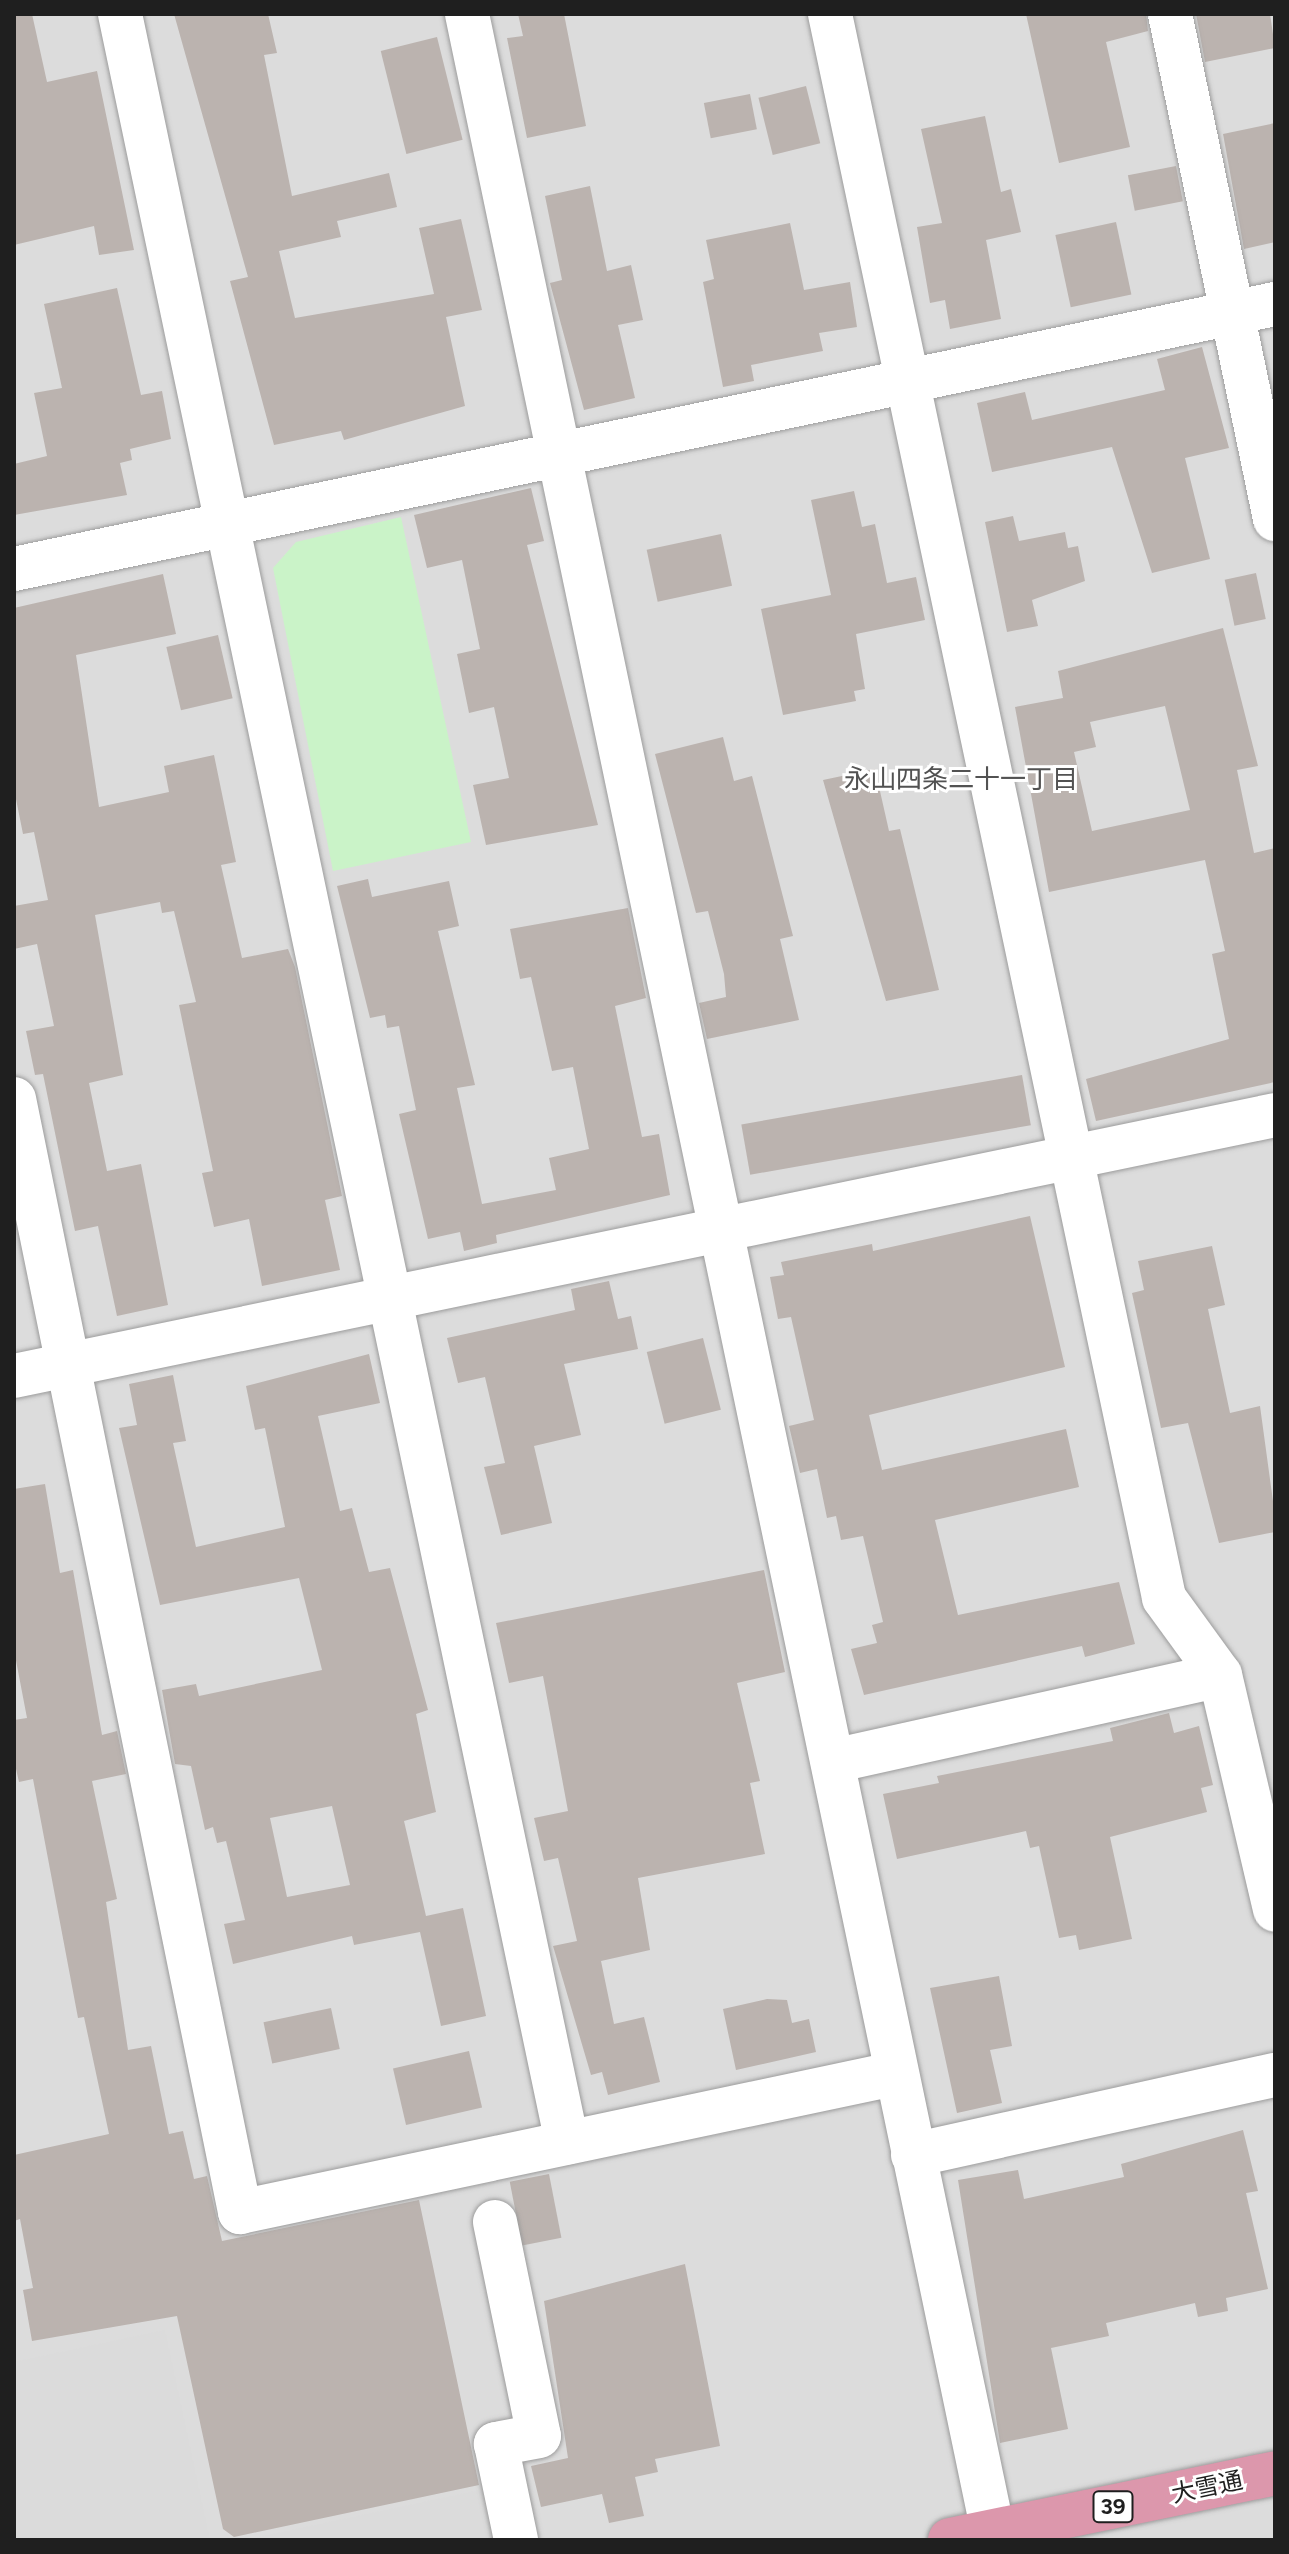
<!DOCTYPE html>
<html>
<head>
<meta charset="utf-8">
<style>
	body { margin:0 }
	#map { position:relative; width:1289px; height:2554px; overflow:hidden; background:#eeeae6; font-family:Figtree,"Noto Sans JP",sans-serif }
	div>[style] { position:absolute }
	.residential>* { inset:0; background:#dcdcdc; transform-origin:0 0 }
	.park>* { inset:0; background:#caf3c8 }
	.parking>* { inset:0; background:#dbdbdb }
	.building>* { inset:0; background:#bbb3af; transform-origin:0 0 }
	.roads { filter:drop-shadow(0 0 2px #9c9c9c) drop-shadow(0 0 2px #9c9c9c) }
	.minor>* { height:44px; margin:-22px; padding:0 22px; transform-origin:22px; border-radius:22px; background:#fff }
	.highway>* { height:44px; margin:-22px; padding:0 22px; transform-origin:22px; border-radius:22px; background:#dc97ac }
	span { translate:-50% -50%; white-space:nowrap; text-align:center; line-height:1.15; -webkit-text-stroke:6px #fff; paint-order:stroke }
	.shield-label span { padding:2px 6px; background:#fff; border:2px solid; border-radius:6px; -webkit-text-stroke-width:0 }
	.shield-label { font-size:22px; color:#1f1f1f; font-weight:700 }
	.street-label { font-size:24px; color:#1f1f1f }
	.neighbourhood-label { font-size:26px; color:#525252 }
	.frame { position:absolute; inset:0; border:16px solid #1f1f1f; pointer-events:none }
</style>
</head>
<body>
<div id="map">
	<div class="residential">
		<div style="left:14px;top:14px;width:1261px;height:2526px"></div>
	</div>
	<div class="park">
		<div style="clip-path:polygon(401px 517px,471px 842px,333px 871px,273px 568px,296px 542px)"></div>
	</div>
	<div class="parking">
		<div style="clip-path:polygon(165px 2330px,210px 2540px,14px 2540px,14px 2362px)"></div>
		<div style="clip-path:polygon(485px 2489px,496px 2540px,245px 2540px)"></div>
	</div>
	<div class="building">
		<div style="clip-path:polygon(14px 14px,32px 14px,47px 82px,97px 71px,134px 250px,99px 255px,94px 226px,14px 245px)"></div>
		<div style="clip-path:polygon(174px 14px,268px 14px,277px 53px,264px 55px,292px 196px,389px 173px,397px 207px,337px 221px,341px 237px,279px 251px,295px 318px,434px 294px,419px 228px,461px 219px,482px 310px,446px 317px,465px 406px,344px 440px,341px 431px,274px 445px,230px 281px,248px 277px)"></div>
		<div style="clip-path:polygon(518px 14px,564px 14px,586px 126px,527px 138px,507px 38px,523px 36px)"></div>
		<div style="clip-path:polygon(1026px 14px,1146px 14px,1148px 31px,1106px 42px,1130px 147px,1059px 163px)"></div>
		<div style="clip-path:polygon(1196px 14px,1270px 14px,1275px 48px,1205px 62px)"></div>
		<div style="left:437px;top:37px;width:106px;height:58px;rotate:76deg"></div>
		<div style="left:806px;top:86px;width:59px;height:49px;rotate:76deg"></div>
		<div style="left:750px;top:94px;width:36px;height:47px;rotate:79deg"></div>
		<div style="clip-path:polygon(985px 116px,1001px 192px,1011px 189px,1021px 232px,986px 240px,1001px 319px,950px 329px,945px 300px,930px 303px,917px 227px,942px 223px,921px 129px)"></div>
		<div style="clip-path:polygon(1275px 123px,1275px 242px,1244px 249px,1223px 134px)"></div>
		<div style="left:1176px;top:166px;width:36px;height:49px;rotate:79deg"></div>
		<div style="clip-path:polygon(590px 186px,607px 271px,631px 265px,643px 320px,618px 325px,635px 398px,584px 410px,550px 283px,562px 280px,545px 196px)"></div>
		<div style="left:1116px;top:222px;width:74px;height:62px;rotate:78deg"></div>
		<div style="clip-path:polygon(790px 223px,804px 290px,850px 282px,857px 327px,819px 333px,823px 351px,751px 365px,754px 381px,723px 387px,703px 282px,714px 279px,706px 240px)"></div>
		<div style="clip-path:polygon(117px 288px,141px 395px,162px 391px,171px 439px,130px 449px,132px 460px,120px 463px,127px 495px,14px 515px,14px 464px,47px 456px,34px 393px,62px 388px,44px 304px)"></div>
		<div style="clip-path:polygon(1202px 347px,1229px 448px,1185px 458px,1210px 559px,1152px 573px,1112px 447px,992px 472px,977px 403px,1025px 392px,1032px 420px,1165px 390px,1157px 359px)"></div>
		<div style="clip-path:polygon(531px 488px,544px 541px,527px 545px,598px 825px,486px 845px,473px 785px,509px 778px,494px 707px,469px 713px,457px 654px,480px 649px,462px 560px,427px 568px,414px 515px)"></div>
		<div style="clip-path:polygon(854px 491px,862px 527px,875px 524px,887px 583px,916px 577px,925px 620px,856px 634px,865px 689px,854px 691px,856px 701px,783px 715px,761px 609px,831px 595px,811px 500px)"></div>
		<div style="clip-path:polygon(1013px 516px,1019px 541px,1065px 532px,1068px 548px,1078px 546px,1085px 581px,1032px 600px,1038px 626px,1007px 632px,985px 522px)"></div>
		<div style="left:721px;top:534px;width:53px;height:76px;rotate:78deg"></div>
		<div style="left:1256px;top:573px;width:47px;height:32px;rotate:78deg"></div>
		<div style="clip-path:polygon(163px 574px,176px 634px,76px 655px,99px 807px,169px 792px,164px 766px,214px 755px,236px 862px,221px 865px,242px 958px,288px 949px,295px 967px,342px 1196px,325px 1200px,340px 1270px,262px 1286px,249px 1219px,214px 1227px,202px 1173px,213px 1171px,179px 1005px,196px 1002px,174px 911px,162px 913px,160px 902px,95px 915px,123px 1075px,89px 1083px,107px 1171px,141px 1164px,168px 1305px,117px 1316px,98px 1226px,75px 1231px,43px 1074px,35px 1075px,26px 1031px,54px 1026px,37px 944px,14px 949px,14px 906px,48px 900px,34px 832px,23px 834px,14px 789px,14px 608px)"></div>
		<div style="clip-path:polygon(evenodd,1223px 628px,1258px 766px,1237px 770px,1254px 853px,1275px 848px,1275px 1082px,1096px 1121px,1086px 1079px,1229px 1039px,1212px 954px,1225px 951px,1205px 860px,1049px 892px,1015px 707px,1063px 698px,1058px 671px,1223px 628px,1165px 706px,1190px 810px,1092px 831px,1074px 752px,1096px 747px,1090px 722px,1165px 706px)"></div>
		<div style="left:218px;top:635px;width:65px;height:53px;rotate:77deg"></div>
		<div style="clip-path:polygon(723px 737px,734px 781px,752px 776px,793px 936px,780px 939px,799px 1020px,707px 1039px,699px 1003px,726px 997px,724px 974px,708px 911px,696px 913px,655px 754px)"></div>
		<div style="clip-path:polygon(875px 769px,889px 831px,900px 829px,939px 990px,886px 1001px,823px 780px)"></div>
		<div style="clip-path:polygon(368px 879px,372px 897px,449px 881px,459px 926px,438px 931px,475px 1085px,457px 1088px,482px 1204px,556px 1190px,549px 1158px,589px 1149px,573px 1067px,552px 1071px,531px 977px,520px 979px,510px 929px,628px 908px,646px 998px,615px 1006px,642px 1137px,659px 1134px,670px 1195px,496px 1235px,497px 1243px,464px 1251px,460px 1232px,428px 1239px,399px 1114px,416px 1110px,399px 1026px,387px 1028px,385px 1015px,370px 1018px,337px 886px)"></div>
		<div style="left:1022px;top:1075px;width:51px;height:285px;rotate:80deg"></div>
		<div style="clip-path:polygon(1030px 1216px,1065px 1367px,869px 1415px,882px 1470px,1066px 1429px,1079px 1487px,935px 1520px,958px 1615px,1119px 1582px,1135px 1644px,1085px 1657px,1082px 1646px,864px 1695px,851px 1649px,877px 1643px,872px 1625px,883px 1622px,863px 1536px,841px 1540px,836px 1516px,827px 1518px,817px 1469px,800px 1473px,789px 1426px,814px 1420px,791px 1317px,778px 1319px,770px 1277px,784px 1275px,781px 1262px,872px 1244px,873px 1251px)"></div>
		<div style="clip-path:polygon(1212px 1246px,1225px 1305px,1208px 1309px,1230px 1413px,1260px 1406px,1275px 1516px,1275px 1532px,1219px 1543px,1188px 1423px,1161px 1428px,1132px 1293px,1144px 1290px,1138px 1261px)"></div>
		<div style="clip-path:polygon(609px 1281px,618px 1319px,631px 1316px,638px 1349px,564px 1364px,581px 1435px,534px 1446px,552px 1523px,501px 1535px,484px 1467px,505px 1463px,485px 1377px,458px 1383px,447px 1338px,575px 1310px,571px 1289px)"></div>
		<div style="left:703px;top:1338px;width:74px;height:58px;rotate:76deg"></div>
		<div style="clip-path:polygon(evenodd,369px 1354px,380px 1403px,318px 1416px,340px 1511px,352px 1508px,369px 1572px,390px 1568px,428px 1710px,416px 1714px,436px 1812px,404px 1821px,426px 1916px,463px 1908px,486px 2016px,441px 2026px,420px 1932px,354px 1945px,352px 1936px,233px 1964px,224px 1924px,245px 1920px,226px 1841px,217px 1843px,213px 1827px,205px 1830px,191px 1766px,175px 1764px,162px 1690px,196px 1684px,199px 1696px,322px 1670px,299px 1578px,160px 1605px,119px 1428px,137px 1425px,129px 1384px,173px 1375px,186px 1441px,173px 1443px,196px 1547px,285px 1527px,265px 1428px,255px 1430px,246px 1386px,369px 1354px,332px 1806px,350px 1885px,287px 1897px,270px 1818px,332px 1806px)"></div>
		<div style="clip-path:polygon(45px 1484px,60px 1573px,73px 1570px,102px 1735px,117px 1731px,126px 1774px,92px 1781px,117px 1899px,106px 1902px,128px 2050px,151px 2046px,169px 2134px,183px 2131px,194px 2179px,207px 2176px,222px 2241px,419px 2200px,479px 2485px,234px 2537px,223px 2529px,177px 2316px,32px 2341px,23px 2290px,33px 2288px,20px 2219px,14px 2221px,14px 2155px,109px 2134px,84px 2017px,78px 2018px,33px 1779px,19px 1782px,14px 1760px,14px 1720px,27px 1718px,14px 1650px,14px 1489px)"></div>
		<div style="clip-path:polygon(764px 1570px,785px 1672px,737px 1683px,760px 1781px,750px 1783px,765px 1854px,638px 1878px,650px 1950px,601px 1961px,614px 2024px,644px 2017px,660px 2082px,608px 2095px,602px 2072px,591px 2075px,553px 1946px,577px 1941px,558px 1858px,544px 1861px,534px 1818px,568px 1811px,543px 1676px,509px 1683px,496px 1623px)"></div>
		<div style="clip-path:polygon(1169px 1713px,1174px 1733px,1199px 1726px,1213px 1785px,1201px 1788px,1207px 1812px,1110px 1837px,1132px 1939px,1079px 1950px,1076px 1935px,1059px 1938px,1039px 1846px,1030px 1848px,1026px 1831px,897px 1859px,883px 1794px,939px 1783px,937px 1776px,1113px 1741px,1110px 1728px)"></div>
		<div style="clip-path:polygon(999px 1976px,1012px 2046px,990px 2050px,1002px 2103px,957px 2113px,930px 1988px)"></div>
		<div style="clip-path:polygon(767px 1999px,787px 2000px,792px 2023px,809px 2019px,816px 2052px,736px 2070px,723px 2009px)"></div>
		<div style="left:331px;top:2008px;width:42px;height:69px;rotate:78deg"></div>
		<div style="left:469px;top:2051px;width:58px;height:78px;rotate:77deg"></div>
		<div style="clip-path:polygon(1243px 2130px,1258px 2191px,1246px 2193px,1268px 2289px,1226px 2298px,1228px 2311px,1198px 2317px,1195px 2303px,1106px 2323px,1109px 2336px,1051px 2348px,1068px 2429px,1000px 2443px,958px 2180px,1018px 2170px,1024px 2199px,1124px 2177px,1121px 2164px)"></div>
		<div style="left:549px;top:2174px;width:65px;height:40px;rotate:79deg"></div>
		<div style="clip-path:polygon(685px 2264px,720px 2446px,655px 2459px,658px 2472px,635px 2477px,644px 2516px,609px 2523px,602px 2494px,541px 2507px,531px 2466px,568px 2458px,544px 2301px)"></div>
	</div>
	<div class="roads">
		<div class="minor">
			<div style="left:120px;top:14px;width:2175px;rotate:78.14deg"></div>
			<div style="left:467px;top:14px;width:2571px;rotate:78.2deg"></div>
			<div style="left:830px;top:14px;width:1619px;rotate:78.09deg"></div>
			<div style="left:1164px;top:1598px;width:95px;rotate:54deg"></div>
			<div style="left:1220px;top:1675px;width:241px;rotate:76.8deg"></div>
			<div style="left:1170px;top:14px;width:516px;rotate:78.25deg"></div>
			<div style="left:14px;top:569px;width:1289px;rotate:-11.87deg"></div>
			<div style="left:14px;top:1099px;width:1136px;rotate:78.52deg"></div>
			<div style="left:240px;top:2212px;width:667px;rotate:-11.93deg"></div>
			<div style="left:14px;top:1376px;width:1288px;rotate:-11.69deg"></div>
			<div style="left:833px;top:1761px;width:396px;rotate:-12.5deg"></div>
			<div style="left:913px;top:2155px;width:371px;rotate:-12.5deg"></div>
			<div style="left:495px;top:2222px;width:218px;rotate:78.4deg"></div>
			<div style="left:539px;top:2436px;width:44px;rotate:169.5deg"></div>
			<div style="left:496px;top:2444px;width:98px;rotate:78.2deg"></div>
		</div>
		<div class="highway">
			<div style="left:950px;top:2540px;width:332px;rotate:-11.6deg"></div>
		</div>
	</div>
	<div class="shield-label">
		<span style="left:1113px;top:2507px">39</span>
	</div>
	<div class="street-label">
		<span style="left:1207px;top:2487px;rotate:-12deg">大雪通</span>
	</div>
	<div class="neighbourhood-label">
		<span style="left:961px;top:780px">永山四条二十一丁目</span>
	</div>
	<div class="frame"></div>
</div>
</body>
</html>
